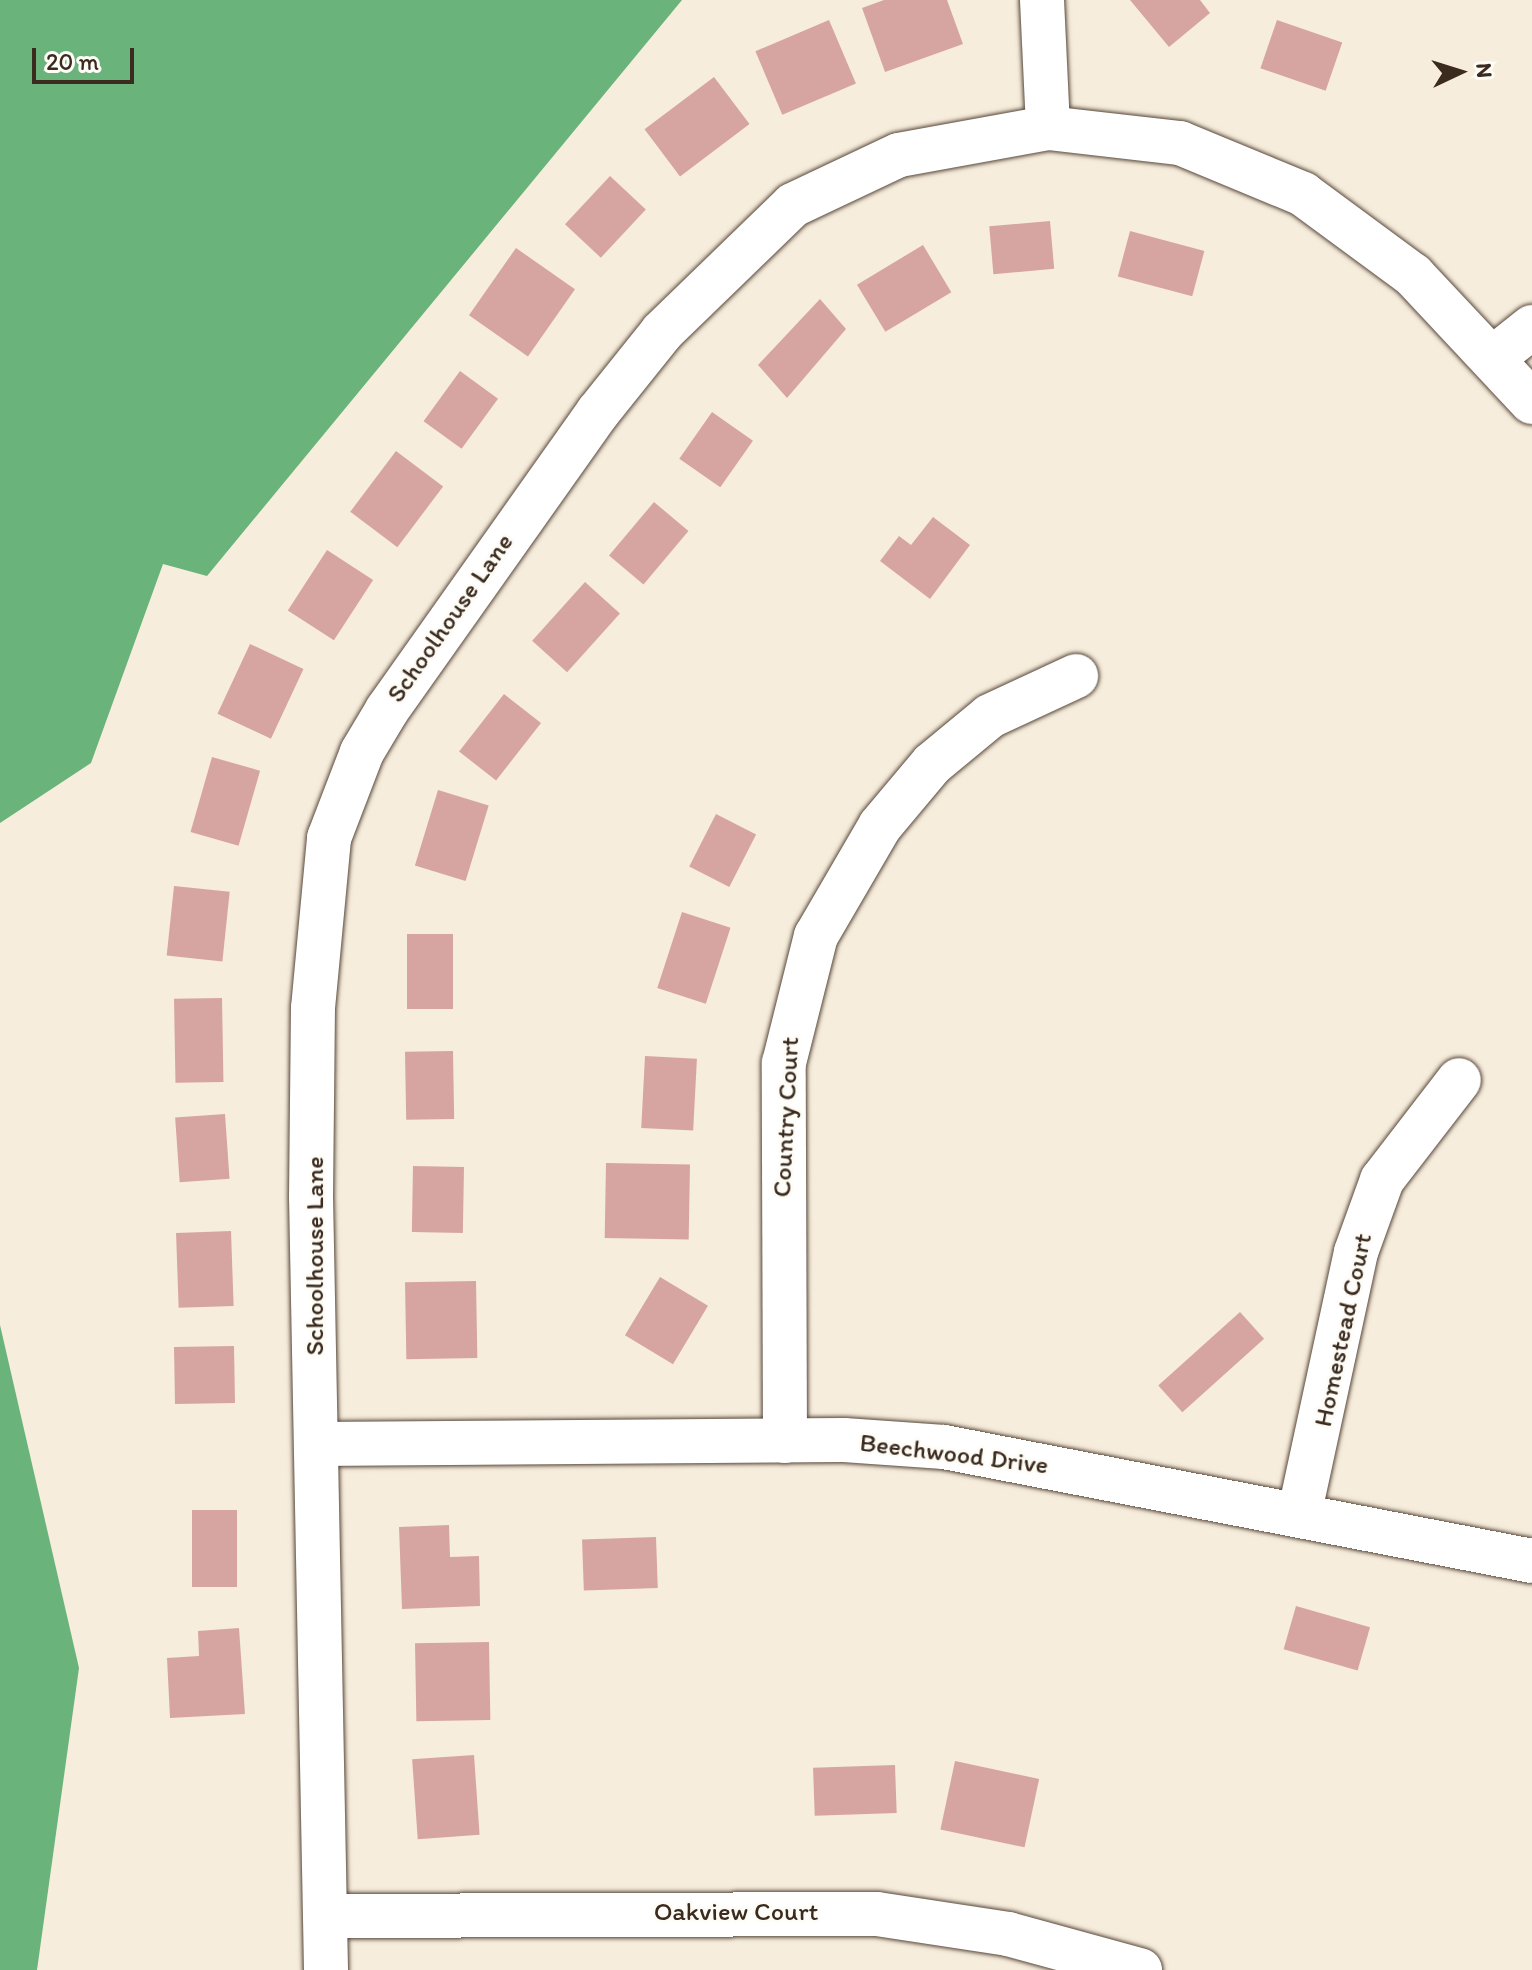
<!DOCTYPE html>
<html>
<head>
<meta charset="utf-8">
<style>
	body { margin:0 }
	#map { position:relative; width:1532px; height:1970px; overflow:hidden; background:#f7eddc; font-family:Itim,sans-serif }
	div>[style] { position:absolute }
	.forest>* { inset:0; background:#6ab37a }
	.building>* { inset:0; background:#d7a5a1; transform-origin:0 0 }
	.roads { filter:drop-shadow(0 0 2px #57473a) drop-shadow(0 0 2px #57473a) }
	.minor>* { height:44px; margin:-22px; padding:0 22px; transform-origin:22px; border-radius:22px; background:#fff }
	span { translate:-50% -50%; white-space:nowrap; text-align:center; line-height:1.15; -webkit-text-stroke:6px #fdfcf7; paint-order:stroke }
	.street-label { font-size:26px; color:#3b2a1e }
	.north { position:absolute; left:1420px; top:32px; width:80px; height:80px; -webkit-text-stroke:6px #fdfcf7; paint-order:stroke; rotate:86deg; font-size:22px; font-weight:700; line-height:32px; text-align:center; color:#3b2a1e }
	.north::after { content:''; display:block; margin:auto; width:28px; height:36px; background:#3b2a1e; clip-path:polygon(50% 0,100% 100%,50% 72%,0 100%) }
	.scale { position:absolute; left:32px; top:48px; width:102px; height:36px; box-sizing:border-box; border:4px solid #3b2a1e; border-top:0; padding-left:10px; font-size:24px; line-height:28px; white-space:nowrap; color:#3b2a1e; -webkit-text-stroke:6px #fdfcf7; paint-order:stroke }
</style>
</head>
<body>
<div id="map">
	<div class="forest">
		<div style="clip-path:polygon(0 0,682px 0,207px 576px,163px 564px,91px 763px,0 823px)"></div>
		<div style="clip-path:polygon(0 1325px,79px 1668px,37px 1970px,0 1970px)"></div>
	</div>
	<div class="building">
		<div style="clip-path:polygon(884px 0,947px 0,963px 44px,885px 72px,862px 8px)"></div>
		<div style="clip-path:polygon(1130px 0,1200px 0,1210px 13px,1169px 47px)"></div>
		<div style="left:829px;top:20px;width:69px;height:80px;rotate:67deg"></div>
		<div style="left:1277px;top:20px;width:69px;height:51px;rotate:19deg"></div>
		<div style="left:714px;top:77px;width:59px;height:87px;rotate:53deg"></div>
		<div style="left:610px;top:176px;width:49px;height:66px;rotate:43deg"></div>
		<div style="left:1050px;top:221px;width:48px;height:61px;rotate:85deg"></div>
		<div style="left:1130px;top:231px;width:77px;height:47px;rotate:15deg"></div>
		<div style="left:923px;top:245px;width:55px;height:77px;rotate:59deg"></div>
		<div style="left:516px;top:248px;width:72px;height:82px;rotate:35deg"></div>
		<div style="clip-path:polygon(820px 299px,846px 329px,787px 398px,758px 365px)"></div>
		<div style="left:460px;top:371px;width:47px;height:62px;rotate:36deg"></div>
		<div style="left:712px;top:412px;width:50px;height:57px;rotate:35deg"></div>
		<div style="left:396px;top:451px;width:59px;height:76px;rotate:37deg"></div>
		<div style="left:654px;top:502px;width:45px;height:70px;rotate:40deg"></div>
		<div style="clip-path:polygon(933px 517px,970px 545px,930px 599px,880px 561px,899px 536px,911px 545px)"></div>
		<div style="left:327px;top:550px;width:55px;height:72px;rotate:33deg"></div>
		<div style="left:585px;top:582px;width:47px;height:79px;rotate:42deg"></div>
		<div style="left:250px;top:644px;width:59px;height:77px;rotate:25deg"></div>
		<div style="left:504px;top:694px;width:47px;height:73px;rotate:38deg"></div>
		<div style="left:212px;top:757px;width:50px;height:78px;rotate:16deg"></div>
		<div style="left:438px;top:790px;width:53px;height:79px;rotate:17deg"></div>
		<div style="left:716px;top:814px;width:45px;height:59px;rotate:27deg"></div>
		<div style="left:174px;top:886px;width:56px;height:70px;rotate:6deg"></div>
		<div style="left:682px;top:912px;width:51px;height:80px;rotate:18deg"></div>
		<div style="left:407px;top:934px;width:46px;height:75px"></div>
		<div style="left:222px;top:998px;width:84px;height:48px;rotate:89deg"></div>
		<div style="left:453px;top:1051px;width:68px;height:48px;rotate:89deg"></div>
		<div style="left:645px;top:1056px;width:52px;height:72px;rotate:3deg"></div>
		<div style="left:225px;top:1114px;width:65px;height:50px;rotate:86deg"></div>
		<div style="left:606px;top:1163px;width:84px;height:75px;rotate:1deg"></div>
		<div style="left:413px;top:1166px;width:51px;height:66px;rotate:1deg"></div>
		<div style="left:231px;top:1231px;width:75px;height:55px;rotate:88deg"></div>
		<div style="left:660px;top:1277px;width:56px;height:68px;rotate:31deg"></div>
		<div style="left:476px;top:1281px;width:77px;height:71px;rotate:89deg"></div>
		<div style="left:1240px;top:1312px;width:36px;height:110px;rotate:48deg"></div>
		<div style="left:234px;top:1346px;width:57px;height:60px;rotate:89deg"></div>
		<div style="left:192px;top:1510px;width:45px;height:77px"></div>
		<div style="clip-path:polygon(449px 1525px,450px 1557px,479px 1556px,480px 1606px,402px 1609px,399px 1527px)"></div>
		<div style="left:656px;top:1537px;width:51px;height:74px;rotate:88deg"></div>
		<div style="left:1296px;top:1606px;width:77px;height:45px;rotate:16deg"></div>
		<div style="clip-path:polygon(239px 1628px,245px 1714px,170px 1718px,167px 1658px,199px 1656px,198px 1631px)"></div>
		<div style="left:489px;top:1642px;width:78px;height:74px;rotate:89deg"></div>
		<div style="left:474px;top:1755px;width:80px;height:62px;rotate:86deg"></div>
		<div style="left:955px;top:1761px;width:86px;height:70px;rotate:12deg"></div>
		<div style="left:895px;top:1765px;width:48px;height:82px;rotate:88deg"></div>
	</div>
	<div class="roads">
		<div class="minor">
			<div style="left:1042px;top:0;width:128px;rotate:87.3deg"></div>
			<div style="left:1493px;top:358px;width:50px;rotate:-38.5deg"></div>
			<div style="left:785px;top:1441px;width:378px;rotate:-90.2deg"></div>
			<div style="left:784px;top:1063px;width:131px;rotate:-75.9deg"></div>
			<div style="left:816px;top:936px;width:127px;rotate:-59.8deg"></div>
			<div style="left:880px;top:826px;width:81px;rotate:-50deg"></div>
			<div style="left:932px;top:764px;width:75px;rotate:-39.6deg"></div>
			<div style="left:990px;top:716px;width:95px;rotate:-24.9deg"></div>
			<div style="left:318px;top:1444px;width:526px;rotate:-0.44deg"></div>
			<div style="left:844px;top:1440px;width:100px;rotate:4deg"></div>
			<div style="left:944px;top:1447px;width:599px;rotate:10.97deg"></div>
			<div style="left:1300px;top:1511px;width:265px;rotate:-77.8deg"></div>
			<div style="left:1356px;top:1252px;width:77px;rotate:-70.1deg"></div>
			<div style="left:1382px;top:1180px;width:126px;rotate:-52.4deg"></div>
			<div style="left:325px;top:1916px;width:552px;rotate:-0.21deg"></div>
			<div style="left:877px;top:1914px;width:133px;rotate:8.7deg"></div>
			<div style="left:1008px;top:1934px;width:137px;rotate:15.3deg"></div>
			<div style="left:326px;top:1970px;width:773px;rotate:-91.11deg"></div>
			<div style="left:311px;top:1197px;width:189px;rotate:-89.4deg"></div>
			<div style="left:313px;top:1008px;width:171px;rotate:-84.6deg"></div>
			<div style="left:329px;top:838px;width:92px;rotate:-69deg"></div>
			<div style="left:362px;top:752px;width:49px;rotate:-59.2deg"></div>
			<div style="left:387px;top:710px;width:365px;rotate:-54.7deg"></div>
			<div style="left:598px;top:412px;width:102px;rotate:-51.3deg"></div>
			<div style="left:662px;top:332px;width:182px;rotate:-44.1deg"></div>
			<div style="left:793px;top:205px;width:117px;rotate:-25.3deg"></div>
			<div style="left:899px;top:155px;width:151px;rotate:-10.3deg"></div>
			<div style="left:1048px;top:128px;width:133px;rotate:6.5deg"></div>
			<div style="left:1180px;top:143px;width:133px;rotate:22.5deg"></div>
			<div style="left:1303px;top:194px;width:137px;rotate:36.4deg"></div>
			<div style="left:1413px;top:275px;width:174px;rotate:46.9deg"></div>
		</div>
	</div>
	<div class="street-label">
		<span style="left:450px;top:618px;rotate:-55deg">Schoolhouse Lane</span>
		<span style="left:786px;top:1117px;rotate:-87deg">Country Court</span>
		<span style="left:315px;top:1256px;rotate:-90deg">Schoolhouse Lane</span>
		<span style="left:1343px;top:1330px;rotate:-78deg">Homestead Court</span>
		<span style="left:954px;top:1454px;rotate:7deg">Beechwood Drive</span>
		<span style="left:736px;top:1912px">Oakview Court</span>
	</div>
	<div class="north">N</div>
	<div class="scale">20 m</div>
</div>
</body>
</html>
